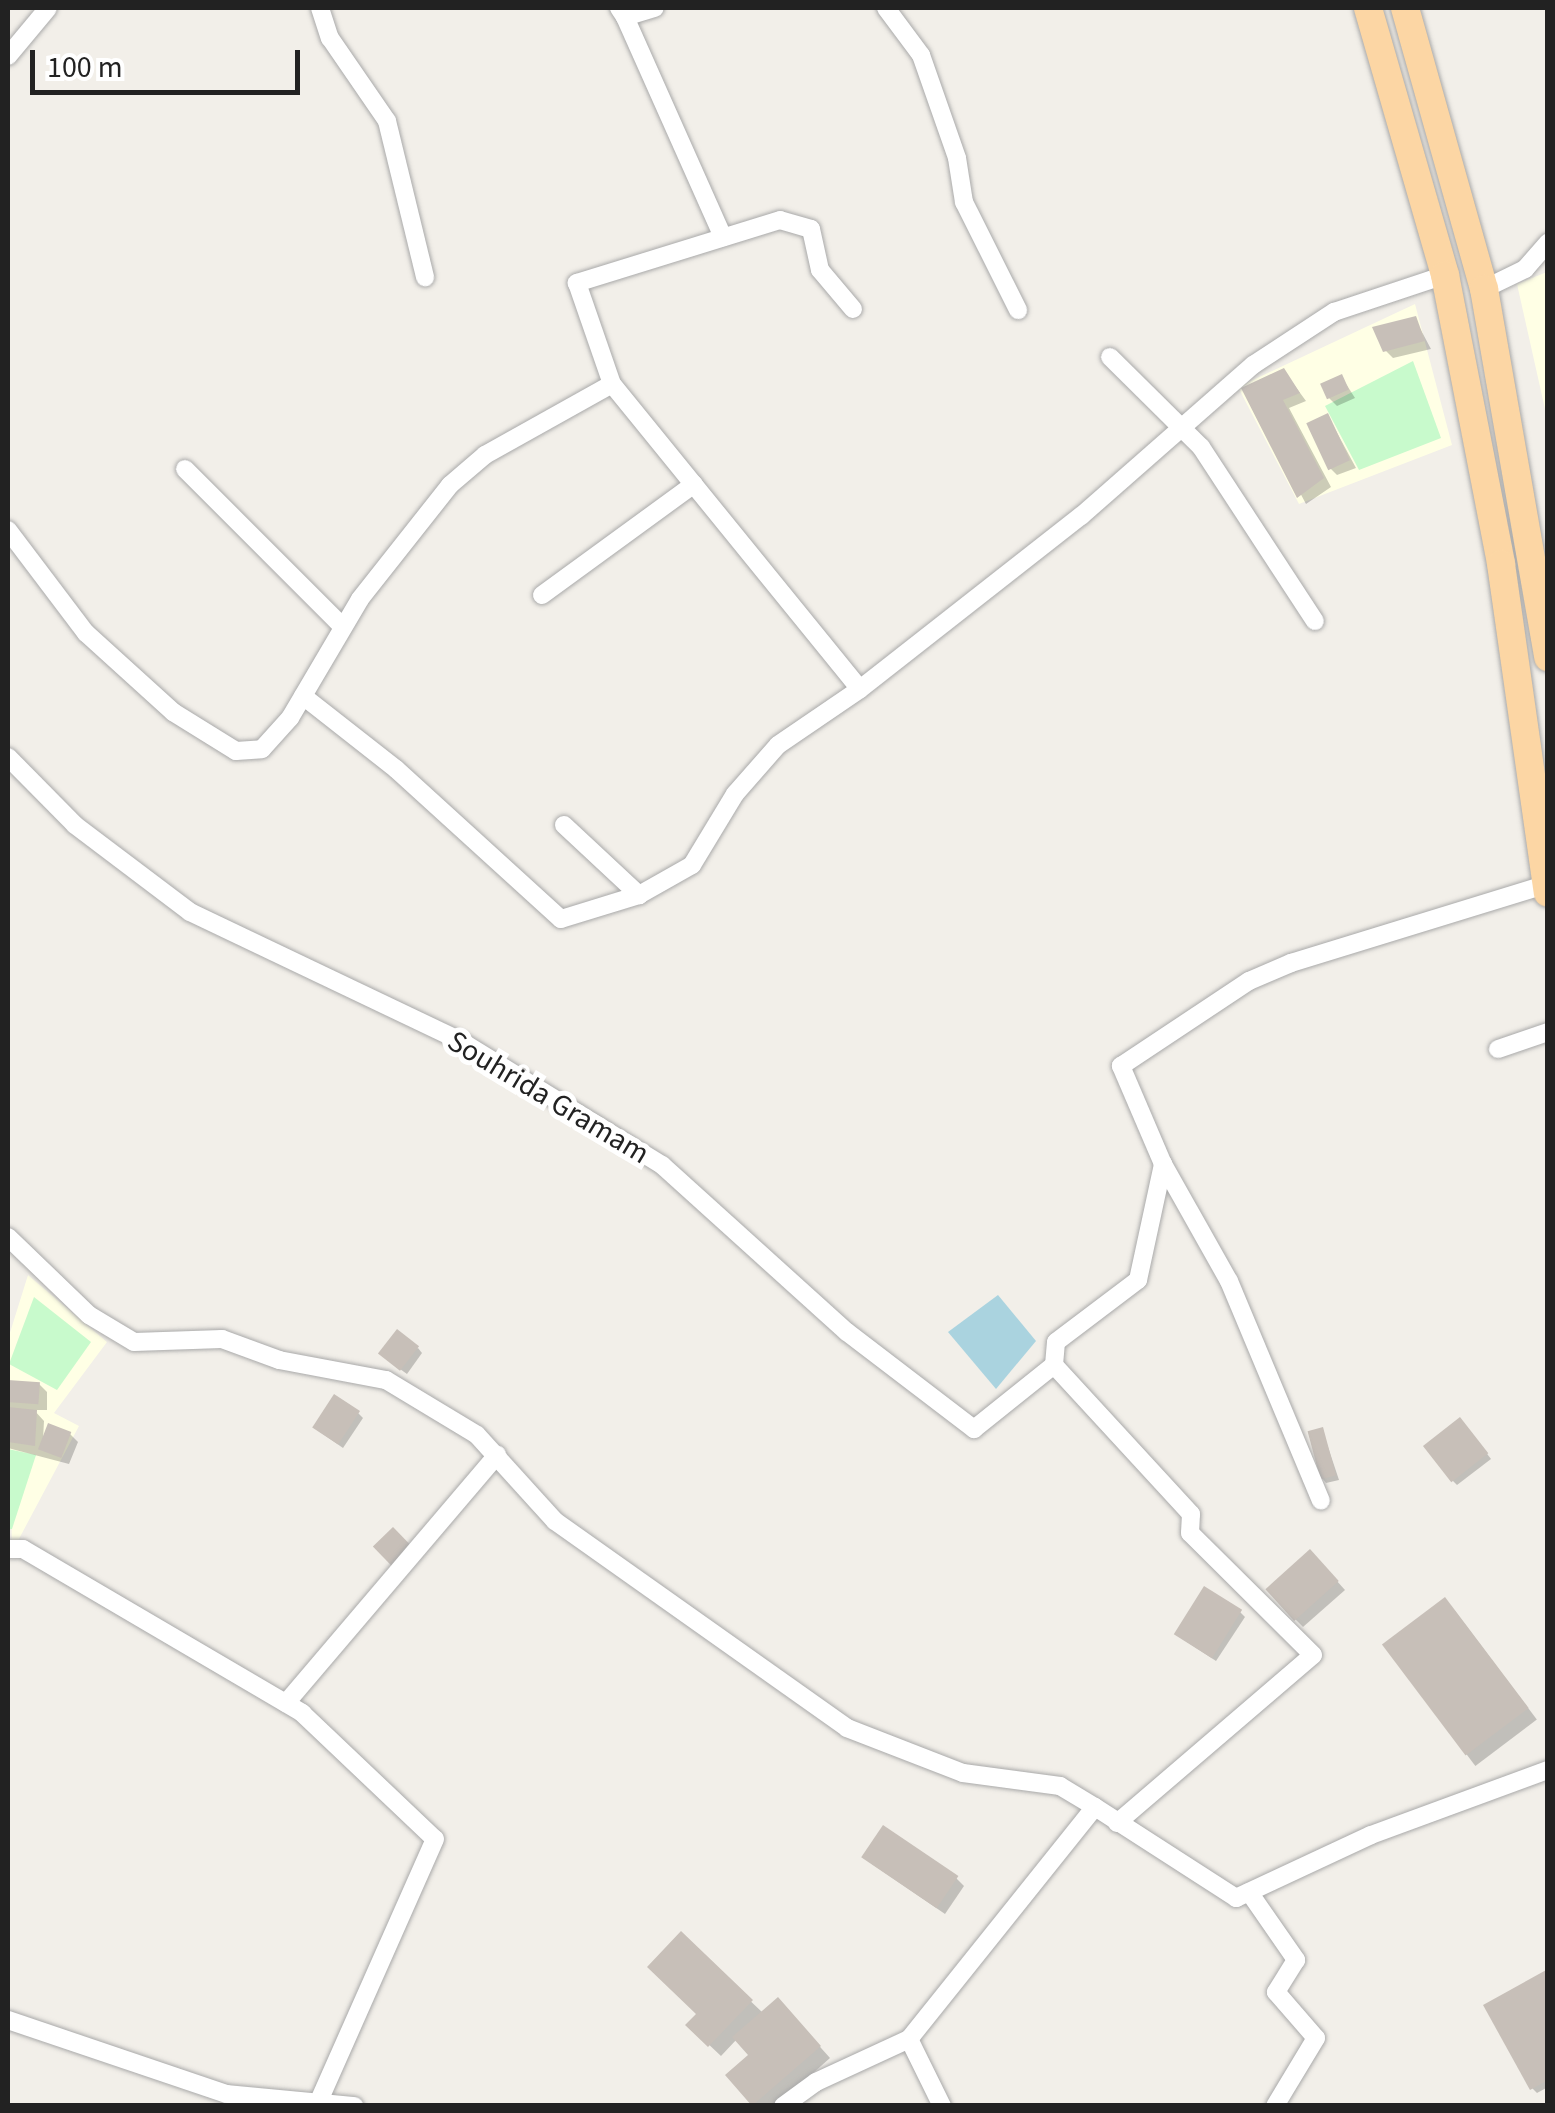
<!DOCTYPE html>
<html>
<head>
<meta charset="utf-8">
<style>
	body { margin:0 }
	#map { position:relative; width:1555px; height:2113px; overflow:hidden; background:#f2efe9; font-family:"Source Sans 3",sans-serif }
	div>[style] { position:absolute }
	.education>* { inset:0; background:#ffffe5 }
	.park>* { inset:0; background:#c8facc }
	.water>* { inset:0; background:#aad3df }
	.shadow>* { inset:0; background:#0003; transform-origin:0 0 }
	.building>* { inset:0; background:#c7bfb8; transform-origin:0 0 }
	.roads { filter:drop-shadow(0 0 2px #a9a9a9) drop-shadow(0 0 2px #a9a9a9) }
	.street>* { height:18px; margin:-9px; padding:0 9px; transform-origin:9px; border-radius:9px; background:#fff }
	.primary>* { height:28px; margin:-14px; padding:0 14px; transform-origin:14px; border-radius:14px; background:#fcd6a4 }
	span { translate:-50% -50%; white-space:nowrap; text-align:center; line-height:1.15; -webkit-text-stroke:10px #fff; paint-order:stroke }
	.street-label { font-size:30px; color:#222 }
	.frame { position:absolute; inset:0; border:10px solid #222; pointer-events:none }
	.scale { position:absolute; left:30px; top:50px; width:270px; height:45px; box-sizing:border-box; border:5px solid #222; border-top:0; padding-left:12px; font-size:30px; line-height:35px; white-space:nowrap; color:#222; -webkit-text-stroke:8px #fff; paint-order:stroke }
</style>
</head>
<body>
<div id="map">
	<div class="education">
		<div style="clip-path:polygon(1547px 272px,1547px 418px,1517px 284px)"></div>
		<div style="clip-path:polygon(1415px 304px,1452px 445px,1299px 504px,1238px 387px)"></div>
		<div style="clip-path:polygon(28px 1275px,107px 1342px,54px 1413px,79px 1426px,12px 1552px,8px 1339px)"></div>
	</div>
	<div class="park">
		<div style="clip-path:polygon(1413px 361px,1441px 438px,1359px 470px,1325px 406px)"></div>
		<div style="clip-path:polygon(34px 1297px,91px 1342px,57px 1390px,9px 1364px)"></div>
		<div style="clip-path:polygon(8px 1449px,36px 1455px,12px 1529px,8px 1529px)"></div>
	</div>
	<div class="water">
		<div style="clip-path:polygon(998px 1295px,1036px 1341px,996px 1389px,948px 1332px)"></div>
	</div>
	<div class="shadow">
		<div style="clip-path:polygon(1415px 319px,1431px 349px,1393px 358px,1385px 350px)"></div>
		<div style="clip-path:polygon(1284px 371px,1306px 401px,1289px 408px,1331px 487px,1306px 504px,1245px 389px)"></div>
		<div style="clip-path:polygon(1341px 376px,1355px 398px,1337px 406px,1329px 398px)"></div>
		<div style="clip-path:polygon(1328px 416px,1356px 468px,1337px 475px,1329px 467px)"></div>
		<div style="clip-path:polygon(418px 1348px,422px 1353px,407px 1374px,386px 1359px)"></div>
		<div style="clip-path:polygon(8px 1382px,39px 1384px,47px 1392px,47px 1410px,34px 1410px,44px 1421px,43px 1440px,70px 1434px,78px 1442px,69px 1464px,8px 1448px)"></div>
		<div style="clip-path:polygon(358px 1413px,363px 1418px,343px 1448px,320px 1432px)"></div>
		<div style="clip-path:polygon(1465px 1425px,1491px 1459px,1457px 1485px,1452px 1480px)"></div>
		<div style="clip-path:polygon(1322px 1429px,1339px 1480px,1326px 1483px,1322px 1478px)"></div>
		<div style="clip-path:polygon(1318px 1560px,1345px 1590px,1303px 1627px,1295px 1619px)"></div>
		<div style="left:1455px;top:1611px;width:136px;height:77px;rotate:53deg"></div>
		<div style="clip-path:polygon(1240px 1612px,1245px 1617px,1216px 1661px,1181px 1638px)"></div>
		<div style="clip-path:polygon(872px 1864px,956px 1878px,964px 1886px,945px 1914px)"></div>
		<div style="clip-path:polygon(681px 1935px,763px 2013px,788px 2011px,830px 2058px,776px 2106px,756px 2106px,729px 2075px,752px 2055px,737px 2039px,721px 2056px,688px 2025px,699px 2014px)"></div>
		<div style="clip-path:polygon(1548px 1972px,1548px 2087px,1537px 2093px,1532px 2088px)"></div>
	</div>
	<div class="building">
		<div style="clip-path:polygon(1416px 316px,1425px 341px,1383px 352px,1372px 327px)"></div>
		<div style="clip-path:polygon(1284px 368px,1300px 393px,1283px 400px,1324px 478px,1297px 498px,1241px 388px)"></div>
		<div style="left:1342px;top:374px;width:17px;height:24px;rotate:66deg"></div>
		<div style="left:1328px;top:413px;width:52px;height:24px;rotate:65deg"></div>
		<div style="left:397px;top:1329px;width:28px;height:31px;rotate:38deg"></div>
		<div style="left:8px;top:1380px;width:32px;height:22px;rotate:4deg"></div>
		<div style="left:334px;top:1394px;width:31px;height:40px;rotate:33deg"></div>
		<div style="clip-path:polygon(8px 1407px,37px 1410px,35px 1446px,8px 1442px)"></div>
		<div style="left:1460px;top:1417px;width:46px;height:47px;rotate:52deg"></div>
		<div style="left:48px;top:1423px;width:25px;height:28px;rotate:21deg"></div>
		<div style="left:1323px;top:1427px;width:50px;height:16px;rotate:75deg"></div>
		<div style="left:393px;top:1527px;width:30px;height:28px;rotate:46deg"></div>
		<div style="left:1310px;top:1549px;width:43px;height:60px;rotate:48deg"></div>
		<div style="left:1204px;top:1586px;width:45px;height:57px;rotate:32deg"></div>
		<div style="left:1445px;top:1597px;width:139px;height:79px;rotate:53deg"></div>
		<div style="left:883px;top:1825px;width:91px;height:39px;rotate:34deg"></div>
		<div style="clip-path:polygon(681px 1931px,753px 2000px,708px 2047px,685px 2025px,696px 2014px,647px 1967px)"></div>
		<div style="clip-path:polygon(1548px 1969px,1548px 2080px,1530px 2090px,1483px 2005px)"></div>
		<div style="clip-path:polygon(778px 1997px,821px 2046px,752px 2106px,725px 2075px,748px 2055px,732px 2037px)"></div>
	</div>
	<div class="roads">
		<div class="street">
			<div style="left:320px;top:8px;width:32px;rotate:72deg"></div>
			<div style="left:330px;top:38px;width:101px;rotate:55.5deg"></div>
			<div style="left:387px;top:121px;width:161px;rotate:76.3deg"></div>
			<div style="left:619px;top:8px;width:11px;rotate:56deg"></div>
			<div style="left:625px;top:17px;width:31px;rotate:-17deg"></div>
			<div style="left:886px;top:8px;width:59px;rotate:53.3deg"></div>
			<div style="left:921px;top:55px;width:109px;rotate:70.7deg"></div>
			<div style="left:957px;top:158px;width:45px;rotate:81deg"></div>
			<div style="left:964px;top:202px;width:121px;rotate:63.4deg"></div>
			<div style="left:625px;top:17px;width:241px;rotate:66deg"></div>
			<div style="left:8px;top:56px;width:62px;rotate:-50.2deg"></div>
			<div style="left:1484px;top:289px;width:46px;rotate:-26deg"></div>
			<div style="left:1525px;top:269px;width:35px;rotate:-49deg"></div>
			<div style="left:853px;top:309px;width:51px;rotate:-130.2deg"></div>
			<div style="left:820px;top:270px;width:42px;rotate:-102.4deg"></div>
			<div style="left:811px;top:229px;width:32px;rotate:-164deg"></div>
			<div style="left:780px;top:220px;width:213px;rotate:162.8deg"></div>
			<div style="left:577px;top:283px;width:107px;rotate:70.9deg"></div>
			<div style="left:612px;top:384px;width:393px;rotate:50.9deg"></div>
			<div style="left:1110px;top:357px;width:128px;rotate:44.7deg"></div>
			<div style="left:1201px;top:447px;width:208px;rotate:56.8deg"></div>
			<div style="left:185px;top:469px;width:223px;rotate:45deg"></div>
			<div style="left:8px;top:530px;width:129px;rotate:52.9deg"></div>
			<div style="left:86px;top:633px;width:118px;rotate:42.2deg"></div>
			<div style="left:173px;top:712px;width:74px;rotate:31.8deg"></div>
			<div style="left:236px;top:751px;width:26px;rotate:-4deg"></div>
			<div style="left:262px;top:749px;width:42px;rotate:-47.9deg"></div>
			<div style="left:290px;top:718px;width:138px;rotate:-59.5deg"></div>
			<div style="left:360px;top:599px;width:145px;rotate:-51.7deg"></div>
			<div style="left:450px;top:485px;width:46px;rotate:-40.6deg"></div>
			<div style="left:485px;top:455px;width:145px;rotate:-29.2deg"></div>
			<div style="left:542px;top:595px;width:188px;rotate:-36.1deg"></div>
			<div style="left:303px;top:696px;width:118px;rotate:38.1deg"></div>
			<div style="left:396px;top:769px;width:223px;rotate:42.3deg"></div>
			<div style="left:561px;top:919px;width:82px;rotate:-17.1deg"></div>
			<div style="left:639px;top:895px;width:61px;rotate:-29.5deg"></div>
			<div style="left:692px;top:865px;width:83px;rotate:-58.8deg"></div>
			<div style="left:735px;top:794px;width:65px;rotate:-48.7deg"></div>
			<div style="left:778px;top:745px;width:99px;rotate:-34.3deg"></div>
			<div style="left:860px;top:689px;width:281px;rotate:-38.1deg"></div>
			<div style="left:1081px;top:516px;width:229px;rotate:-41.3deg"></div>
			<div style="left:1253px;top:365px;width:97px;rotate:-33.2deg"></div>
			<div style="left:1334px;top:312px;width:117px;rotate:-18.4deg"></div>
			<div style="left:8px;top:757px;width:95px;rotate:45.4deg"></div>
			<div style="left:75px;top:825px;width:144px;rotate:37.1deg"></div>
			<div style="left:190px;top:912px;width:301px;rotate:25.5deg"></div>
			<div style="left:462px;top:1042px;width:235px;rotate:31.6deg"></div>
			<div style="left:662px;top:1165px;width:249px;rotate:42.1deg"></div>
			<div style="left:847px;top:1332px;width:160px;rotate:37.4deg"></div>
			<div style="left:974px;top:1429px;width:102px;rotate:-38.7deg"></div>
			<div style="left:564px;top:825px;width:103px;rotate:43deg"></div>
			<div style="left:1498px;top:1049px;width:53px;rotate:-18.8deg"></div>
			<div style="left:1163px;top:1164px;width:134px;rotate:60.6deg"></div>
			<div style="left:1229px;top:1281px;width:238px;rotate:67.3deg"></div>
			<div style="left:8px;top:1237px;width:112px;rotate:43.9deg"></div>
			<div style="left:89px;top:1315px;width:52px;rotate:31deg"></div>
			<div style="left:134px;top:1342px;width:88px;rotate:-2deg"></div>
			<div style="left:222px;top:1339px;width:61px;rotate:20.2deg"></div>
			<div style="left:279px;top:1360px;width:109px;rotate:10.6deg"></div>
			<div style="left:386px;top:1380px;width:106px;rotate:31.1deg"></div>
			<div style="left:477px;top:1435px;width:116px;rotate:47.8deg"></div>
			<div style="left:555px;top:1521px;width:358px;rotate:35.3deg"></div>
			<div style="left:847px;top:1728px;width:124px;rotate:21.2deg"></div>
			<div style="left:963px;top:1773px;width:98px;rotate:7.6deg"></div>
			<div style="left:1060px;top:1786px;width:41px;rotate:31deg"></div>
			<div style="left:8px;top:1549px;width:15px"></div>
			<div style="left:23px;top:1549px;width:324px;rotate:30.4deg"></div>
			<div style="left:302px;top:1713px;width:183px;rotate:43.5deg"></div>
			<div style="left:435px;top:1839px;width:283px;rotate:113.9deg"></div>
			<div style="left:286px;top:1703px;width:326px;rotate:-49.6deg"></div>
			<div style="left:1117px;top:1823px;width:258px;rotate:-40.6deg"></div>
			<div style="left:1313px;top:1655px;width:173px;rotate:-135.2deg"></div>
			<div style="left:1190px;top:1533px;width:19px;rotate:-87deg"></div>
			<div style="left:1191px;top:1514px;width:202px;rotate:-132.6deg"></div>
			<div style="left:1054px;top:1365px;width:23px;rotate:-85deg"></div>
			<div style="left:1056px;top:1342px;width:103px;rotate:-37.1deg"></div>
			<div style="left:1138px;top:1280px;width:119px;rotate:-77.8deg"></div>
			<div style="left:1163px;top:1164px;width:107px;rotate:-113.2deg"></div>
			<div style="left:1121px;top:1066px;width:154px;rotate:-33.6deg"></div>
			<div style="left:1249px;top:981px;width:46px;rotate:-23.2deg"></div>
			<div style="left:1291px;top:963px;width:266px;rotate:-17.1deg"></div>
			<div style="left:1249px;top:1892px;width:83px;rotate:55.3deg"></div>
			<div style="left:1296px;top:1960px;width:38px;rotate:122deg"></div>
			<div style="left:1276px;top:1992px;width:61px;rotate:49deg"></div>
			<div style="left:1316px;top:2038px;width:79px;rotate:121.1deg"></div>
			<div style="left:8px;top:2020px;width:231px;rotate:18.7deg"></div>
			<div style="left:227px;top:2094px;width:128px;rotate:5.4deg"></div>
			<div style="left:909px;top:2039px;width:75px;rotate:63.8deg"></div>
			<div style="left:783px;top:2106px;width:41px;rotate:-36deg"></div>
			<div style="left:816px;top:2082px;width:102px;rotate:-24.8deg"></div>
			<div style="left:909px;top:2039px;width:297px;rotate:-51.3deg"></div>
			<div style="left:1095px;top:1807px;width:168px;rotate:32.8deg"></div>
			<div style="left:1236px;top:1898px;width:149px;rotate:-25deg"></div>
			<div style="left:1371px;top:1835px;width:189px;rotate:-20.2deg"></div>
		</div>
		<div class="primary">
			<div style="left:1368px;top:8px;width:278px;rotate:73.9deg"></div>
			<div style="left:1445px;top:275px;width:294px;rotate:79deg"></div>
			<div style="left:1501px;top:564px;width:332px;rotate:81.9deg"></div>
			<div style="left:1405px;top:8px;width:292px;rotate:74.3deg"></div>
			<div style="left:1484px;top:289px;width:374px;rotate:80.1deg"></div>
		</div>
	</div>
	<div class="street-label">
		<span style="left:548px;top:1098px;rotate:31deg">Souhrida Gramam</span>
	</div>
	<div class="frame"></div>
	<div class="scale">100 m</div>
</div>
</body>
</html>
